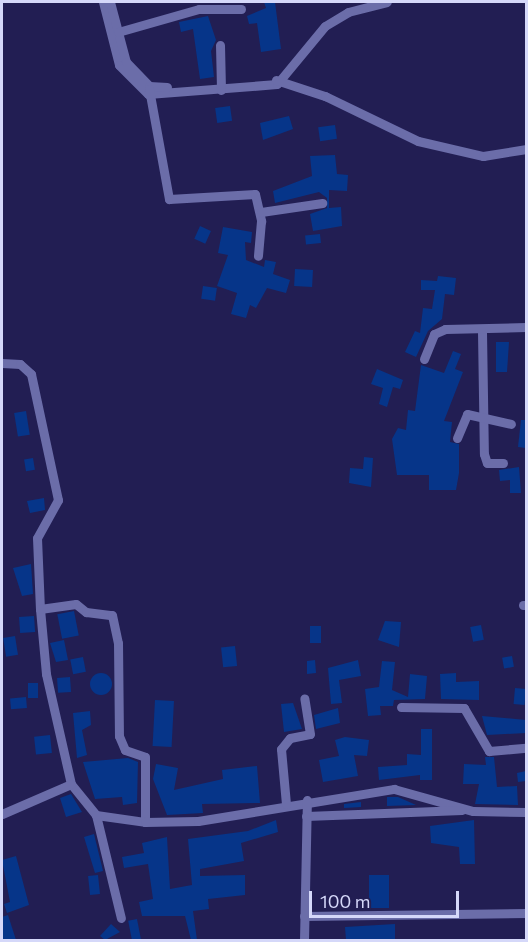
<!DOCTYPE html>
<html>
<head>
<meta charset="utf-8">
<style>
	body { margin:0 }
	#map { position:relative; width:528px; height:942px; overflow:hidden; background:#221e53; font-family:Commissioner,sans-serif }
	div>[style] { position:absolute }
	.building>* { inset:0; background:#063589; transform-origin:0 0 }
	.round { border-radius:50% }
	.street>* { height:9px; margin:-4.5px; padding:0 4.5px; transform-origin:4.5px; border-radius:4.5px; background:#6b6da9 }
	span { translate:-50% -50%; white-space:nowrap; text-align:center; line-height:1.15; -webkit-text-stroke:4.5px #221e53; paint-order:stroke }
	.frame { position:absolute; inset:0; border:3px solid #d5d8f9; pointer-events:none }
	.scale { position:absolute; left:309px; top:891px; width:150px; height:27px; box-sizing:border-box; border:3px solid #d5d8f9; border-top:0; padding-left:8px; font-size:18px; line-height:21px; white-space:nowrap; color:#d5d8f9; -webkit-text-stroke:4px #221e53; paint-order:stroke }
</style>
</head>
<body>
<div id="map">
	<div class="building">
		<div style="clip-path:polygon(264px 2px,275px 2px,281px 49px,261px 52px,257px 23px,249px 24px,247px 16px,266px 8px)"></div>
		<div style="clip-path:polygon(208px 16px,216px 40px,211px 51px,214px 77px,200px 79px,193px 29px,181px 32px,179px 22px)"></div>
		<div style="left:230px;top:106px;width:15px;height:15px;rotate:82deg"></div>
		<div style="clip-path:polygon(289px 116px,293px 129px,263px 140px,260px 123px)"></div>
		<div style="left:335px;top:125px;width:14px;height:17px;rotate:82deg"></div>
		<div style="clip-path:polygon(335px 155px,337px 174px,348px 175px,347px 191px,329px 190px,329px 208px,341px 207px,342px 226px,313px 231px,310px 214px,327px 208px,327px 198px,319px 192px,275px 203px,273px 191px,312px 176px,310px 156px)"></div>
		<div style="left:200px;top:226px;width:12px;height:14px;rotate:24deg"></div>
		<div style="clip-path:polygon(223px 227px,252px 232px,251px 243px,245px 242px,246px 260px,264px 267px,265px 260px,276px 262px,273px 274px,290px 280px,286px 293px,267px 288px,256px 308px,250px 305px,246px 318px,231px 314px,237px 293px,217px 286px,228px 255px,218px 253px)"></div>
		<div style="left:320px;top:234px;width:9px;height:15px;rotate:84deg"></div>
		<div style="left:295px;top:269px;width:18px;height:17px;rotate:3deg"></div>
		<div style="clip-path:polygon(438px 276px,456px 278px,454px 295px,445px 294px,442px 319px,428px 331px,416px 357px,405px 352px,415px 331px,420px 333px,423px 308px,432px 309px,435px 290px,421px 290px,421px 280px,437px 281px)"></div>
		<div style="left:203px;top:286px;width:14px;height:13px;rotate:8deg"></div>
		<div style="clip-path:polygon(496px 342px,509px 342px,507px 372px,496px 372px)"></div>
		<div style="clip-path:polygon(453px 351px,461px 354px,455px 369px,463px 372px,444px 421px,452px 422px,450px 442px,459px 444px,459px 473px,456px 490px,429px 490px,429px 475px,397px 475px,392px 439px,398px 428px,406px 430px,408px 410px,415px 411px,421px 365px,444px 373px)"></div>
		<div style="clip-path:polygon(377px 369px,403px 380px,400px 389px,393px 387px,387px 407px,379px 404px,383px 388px,371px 384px)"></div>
		<div style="left:26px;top:411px;width:24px;height:12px;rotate:81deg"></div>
		<div style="clip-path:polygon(521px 420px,526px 420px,526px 448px,518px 447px)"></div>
		<div style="clip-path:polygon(364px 457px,373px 458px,371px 487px,349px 483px,350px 468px,363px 469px)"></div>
		<div style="left:33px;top:458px;width:12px;height:9px;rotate:81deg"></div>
		<div style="clip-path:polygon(519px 467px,521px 493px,510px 493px,510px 480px,500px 481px,499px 470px)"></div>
		<div style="clip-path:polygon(44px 498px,45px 510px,30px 513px,27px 501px)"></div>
		<div style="clip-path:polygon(31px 564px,33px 594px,22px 596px,13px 568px)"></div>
		<div style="left:74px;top:611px;width:25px;height:17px;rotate:79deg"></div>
		<div style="left:34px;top:616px;width:16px;height:15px;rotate:86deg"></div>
		<div style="clip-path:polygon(385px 621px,401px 622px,399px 647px,378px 640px)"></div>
		<div style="left:481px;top:625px;width:15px;height:11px;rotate:79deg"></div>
		<div style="left:310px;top:626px;width:11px;height:17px"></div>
		<div style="left:15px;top:636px;width:19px;height:12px;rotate:81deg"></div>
		<div style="clip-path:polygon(64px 640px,68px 660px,56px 662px,50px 643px)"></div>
		<div style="left:235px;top:646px;width:20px;height:14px;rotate:84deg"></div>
		<div style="left:512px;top:656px;width:11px;height:10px;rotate:80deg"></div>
		<div style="left:83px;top:657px;width:15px;height:13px;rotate:79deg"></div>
		<div style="clip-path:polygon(315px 660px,316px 673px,307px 674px,307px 661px)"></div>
		<div style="clip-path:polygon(358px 660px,361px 676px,339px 680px,342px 703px,331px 704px,328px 668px)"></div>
		<div style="clip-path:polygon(382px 661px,395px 662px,392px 690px,408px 697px,410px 674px,427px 676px,425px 699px,394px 700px,393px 706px,380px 706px,381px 715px,368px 716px,365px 689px,379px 687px)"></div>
		<div class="round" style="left:90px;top:673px;width:22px;height:22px"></div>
		<div style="clip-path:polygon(456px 673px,456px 682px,479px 681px,479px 700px,441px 699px,440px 674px)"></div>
		<div style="left:70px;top:677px;width:15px;height:13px;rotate:86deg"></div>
		<div style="left:38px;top:683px;width:15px;height:10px;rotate:90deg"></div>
		<div style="left:515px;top:688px;width:11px;height:16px;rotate:5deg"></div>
		<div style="left:26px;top:697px;width:11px;height:16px;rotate:85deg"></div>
		<div style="left:155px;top:700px;width:19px;height:46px;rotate:3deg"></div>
		<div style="clip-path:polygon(293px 703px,302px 729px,284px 732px,281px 704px)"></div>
		<div style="clip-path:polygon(338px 708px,340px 723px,316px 729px,314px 715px)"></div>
		<div style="clip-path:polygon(90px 711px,91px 725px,82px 730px,87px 755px,77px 758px,73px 713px)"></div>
		<div style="clip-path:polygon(482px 716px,526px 720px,526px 733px,487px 735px)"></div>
		<div style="clip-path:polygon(421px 729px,432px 729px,432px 780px,420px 780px,420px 775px,379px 780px,378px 767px,407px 765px,407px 754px,421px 755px)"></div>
		<div style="left:50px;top:735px;width:18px;height:16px;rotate:84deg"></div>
		<div style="clip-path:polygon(345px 737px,369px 740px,367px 756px,354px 755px,358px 776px,323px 782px,319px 760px,339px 756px,335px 740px)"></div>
		<div style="clip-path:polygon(485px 757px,494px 757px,497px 787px,517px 786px,518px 805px,475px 804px,479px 784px,463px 784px,464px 764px,486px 765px)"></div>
		<div style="clip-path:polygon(128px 758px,138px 762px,137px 803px,123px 805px,122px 797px,95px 799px,83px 762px)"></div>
		<div style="clip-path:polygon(156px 764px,178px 768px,174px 790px,223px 779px,222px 770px,257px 766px,260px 803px,202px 804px,203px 813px,167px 815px,153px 779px)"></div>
		<div style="clip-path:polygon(526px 771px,526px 781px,518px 782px,517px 773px)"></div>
		<div style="clip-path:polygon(71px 794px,82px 812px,66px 817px,60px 798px)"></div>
		<div style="clip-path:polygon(387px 797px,398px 797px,416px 805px,387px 806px)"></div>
		<div style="clip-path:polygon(361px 802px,361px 807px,344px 808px,344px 804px)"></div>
		<div style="clip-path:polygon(276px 820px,278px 832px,241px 843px,244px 861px,200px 869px,200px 876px,245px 875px,245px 895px,208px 899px,209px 909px,193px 911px,197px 940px,191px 940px,185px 916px,142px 916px,139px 902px,153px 899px,148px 864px,124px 868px,122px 857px,144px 853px,142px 843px,167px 837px,170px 889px,192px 885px,188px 839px,248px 831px)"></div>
		<div style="clip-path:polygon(474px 820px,475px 864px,460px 864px,459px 847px,431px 843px,430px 826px)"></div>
		<div style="clip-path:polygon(94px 834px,103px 871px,95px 873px,84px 837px)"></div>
		<div style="clip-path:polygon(16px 856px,29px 905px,7px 913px,4px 904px,10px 902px,2px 860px)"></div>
		<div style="left:98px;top:875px;width:19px;height:10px;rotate:84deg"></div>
		<div style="left:369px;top:875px;width:20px;height:33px"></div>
		<div style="clip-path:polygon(8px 915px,16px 940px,2px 940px,2px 917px)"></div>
		<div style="left:137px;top:919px;width:21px;height:9px;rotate:79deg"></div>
		<div style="clip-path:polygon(111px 924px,120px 932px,105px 940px,100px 936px)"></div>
		<div style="clip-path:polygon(395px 924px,395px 940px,346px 940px,345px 927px)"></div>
	</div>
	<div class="street">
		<div style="left:103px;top:2px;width:65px;rotate:75.7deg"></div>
		<div style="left:119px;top:65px;width:41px;rotate:45deg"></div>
		<div style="left:148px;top:94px;width:129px;rotate:-4.4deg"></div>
		<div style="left:277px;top:84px;width:75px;rotate:-50.4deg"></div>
		<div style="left:325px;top:26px;width:27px;rotate:-31deg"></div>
		<div style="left:348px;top:12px;width:40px;rotate:-14.4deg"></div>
		<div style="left:110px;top:2px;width:62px;rotate:75.1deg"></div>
		<div style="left:126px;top:62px;width:33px;rotate:46deg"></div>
		<div style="left:149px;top:86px;width:18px;rotate:3deg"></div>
		<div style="left:118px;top:32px;width:84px;rotate:-15.9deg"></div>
		<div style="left:199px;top:9px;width:42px"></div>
		<div style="left:220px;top:45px;width:45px;rotate:88.7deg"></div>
		<div style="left:276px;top:80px;width:52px;rotate:18.1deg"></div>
		<div style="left:325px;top:96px;width:103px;rotate:25.8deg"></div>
		<div style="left:418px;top:141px;width:67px;rotate:13deg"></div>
		<div style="left:483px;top:156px;width:44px;rotate:-9.2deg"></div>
		<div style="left:149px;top:89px;width:112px;rotate:79.7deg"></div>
		<div style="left:169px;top:199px;width:86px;rotate:-3.3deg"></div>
		<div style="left:255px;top:194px;width:28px;rotate:77deg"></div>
		<div style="left:261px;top:221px;width:35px;rotate:95deg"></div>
		<div style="left:261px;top:212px;width:62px;rotate:-8.4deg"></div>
		<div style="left:482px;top:332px;width:122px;rotate:89.1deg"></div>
		<div style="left:484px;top:454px;width:9px;rotate:72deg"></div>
		<div style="left:487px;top:463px;width:16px"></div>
		<div style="left:424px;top:359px;width:27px;rotate:-68deg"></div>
		<div style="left:434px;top:334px;width:12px;rotate:-24deg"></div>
		<div style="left:445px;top:329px;width:81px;rotate:-1.4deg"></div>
		<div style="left:2px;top:363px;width:18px;rotate:3deg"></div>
		<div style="left:20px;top:364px;width:15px;rotate:42deg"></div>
		<div style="left:31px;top:374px;width:129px;rotate:77.9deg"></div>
		<div style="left:58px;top:500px;width:43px;rotate:118.9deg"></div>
		<div style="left:37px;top:538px;width:71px;rotate:87.6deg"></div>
		<div style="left:40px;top:609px;width:65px;rotate:84.7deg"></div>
		<div style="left:46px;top:674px;width:113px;rotate:77.2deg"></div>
		<div style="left:457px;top:438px;width:26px;rotate:-67deg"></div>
		<div style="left:467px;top:414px;width:45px;rotate:12.8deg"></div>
		<div style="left:523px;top:605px;width:3px"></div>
		<div style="left:40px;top:609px;width:36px;rotate:-8deg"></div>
		<div style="left:76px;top:604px;width:13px;rotate:39deg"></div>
		<div style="left:86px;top:612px;width:26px;rotate:7deg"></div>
		<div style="left:112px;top:615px;width:29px;rotate:78deg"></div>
		<div style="left:118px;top:643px;width:93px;rotate:89.4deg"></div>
		<div style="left:119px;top:736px;width:15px;rotate:67deg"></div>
		<div style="left:125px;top:750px;width:21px;rotate:19deg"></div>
		<div style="left:145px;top:757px;width:65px;rotate:90deg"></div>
		<div style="left:401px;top:707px;width:63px;rotate:0.9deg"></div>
		<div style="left:464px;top:708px;width:50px;rotate:59.8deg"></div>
		<div style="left:489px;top:751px;width:37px;rotate:-5deg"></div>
		<div style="left:71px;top:784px;width:40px;rotate:51deg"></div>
		<div style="left:96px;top:815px;width:49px;rotate:8.1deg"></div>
		<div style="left:145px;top:822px;width:53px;rotate:-1.1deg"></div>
		<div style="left:198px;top:821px;width:199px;rotate:-9.3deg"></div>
		<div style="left:394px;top:789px;width:82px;rotate:15.6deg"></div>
		<div style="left:473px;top:811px;width:53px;rotate:1.1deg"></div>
		<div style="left:286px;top:804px;width:55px;rotate:-95.2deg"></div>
		<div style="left:281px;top:749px;width:14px;rotate:-51deg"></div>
		<div style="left:290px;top:738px;width:20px;rotate:-11deg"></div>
		<div style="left:310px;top:734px;width:36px;rotate:-99deg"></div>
		<div style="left:2px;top:814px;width:75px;rotate:-23.5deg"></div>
		<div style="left:96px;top:815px;width:106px;rotate:76.4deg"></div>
		<div style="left:306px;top:816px;width:156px;rotate:-2.2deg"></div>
		<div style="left:304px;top:916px;width:222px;rotate:-0.8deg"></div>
		<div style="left:304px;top:940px;width:140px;rotate:-88.8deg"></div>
	</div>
	<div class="frame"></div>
	<div class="scale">100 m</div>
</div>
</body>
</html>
